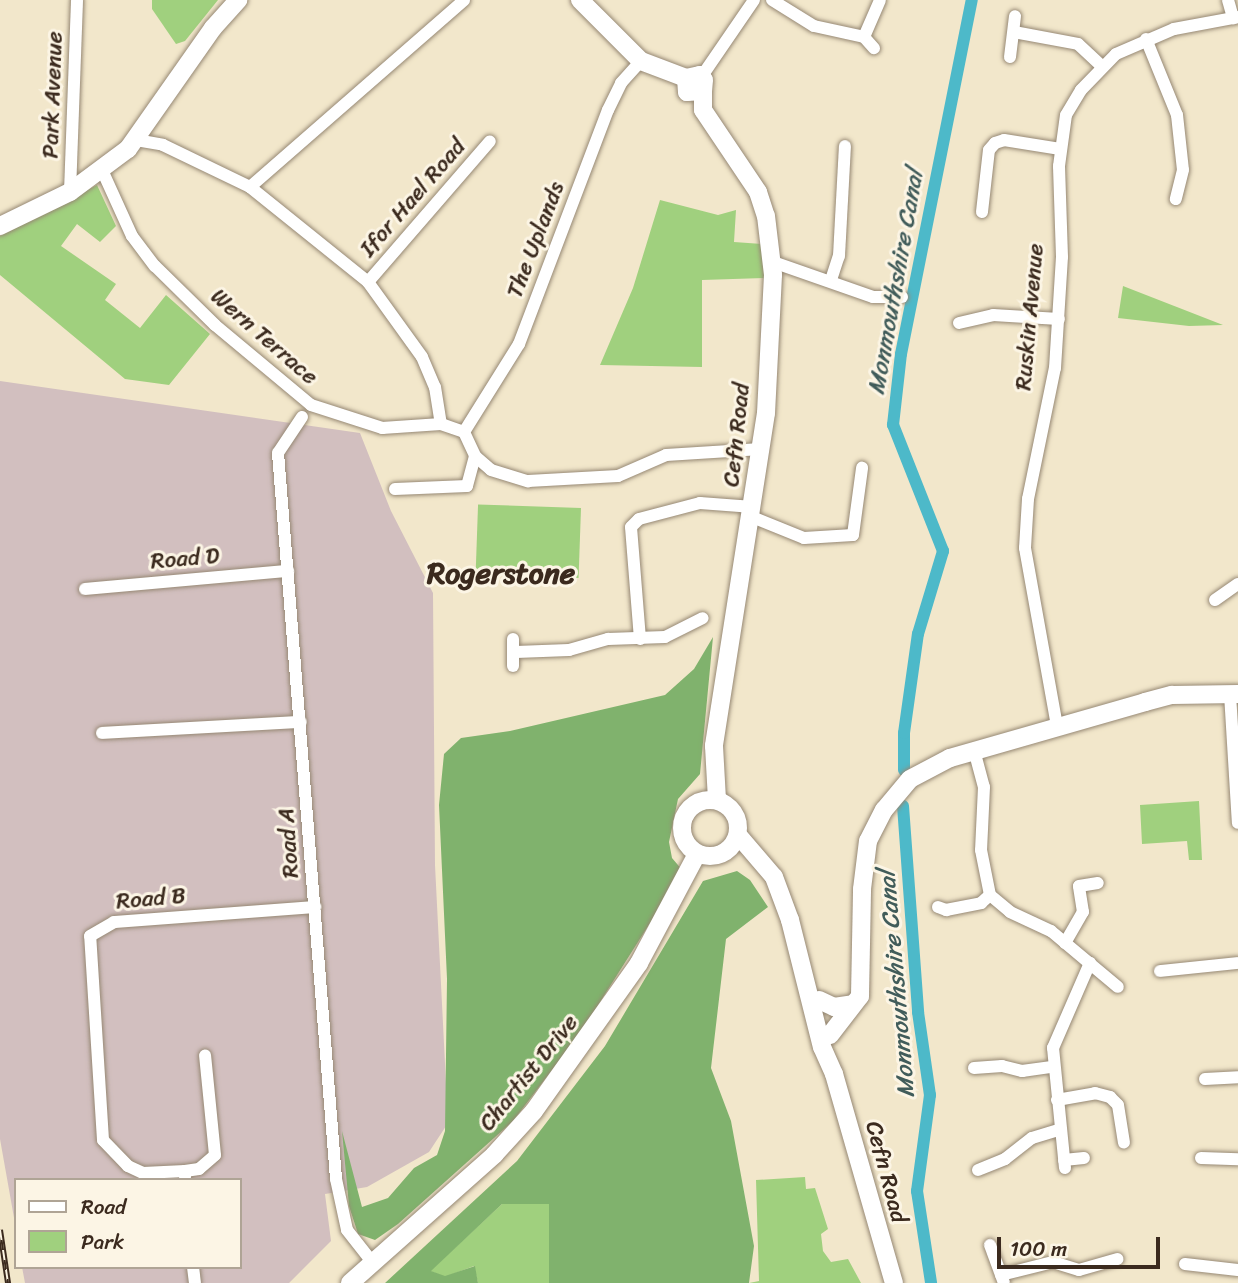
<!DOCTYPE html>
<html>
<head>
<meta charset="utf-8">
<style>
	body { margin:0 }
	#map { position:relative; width:1238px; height:1283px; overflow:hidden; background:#f2e7cb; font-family:Sriracha,sans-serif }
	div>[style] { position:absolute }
	.industrial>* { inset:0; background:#d2bfbf }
	.green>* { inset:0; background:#a0d07e; transform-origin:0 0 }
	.forest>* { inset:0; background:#80b26d }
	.canal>* { height:12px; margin:-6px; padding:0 6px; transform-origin:6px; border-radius:6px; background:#4db9c9 }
	.roads { filter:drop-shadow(0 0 2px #968874) drop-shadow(0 0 2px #968874) }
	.street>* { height:12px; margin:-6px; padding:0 6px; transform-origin:6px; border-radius:6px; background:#fff }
	.secondary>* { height:18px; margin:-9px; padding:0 9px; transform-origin:9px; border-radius:9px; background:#fff }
	.secondary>.ring { margin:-9px; padding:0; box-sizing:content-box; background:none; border:18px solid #fff; border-radius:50% }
	.rail>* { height:6px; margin-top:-3px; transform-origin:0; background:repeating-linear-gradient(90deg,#fcf5e5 0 10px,#3b2a1e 0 20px); box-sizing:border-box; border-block:2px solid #3b2a1e }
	span { translate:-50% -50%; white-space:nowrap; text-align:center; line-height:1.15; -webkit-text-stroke:6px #fcf5e5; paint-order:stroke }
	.street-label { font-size:23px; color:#3b2a1e }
	.water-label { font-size:24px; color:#415c5a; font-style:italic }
	.district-label { font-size:30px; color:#3b2a1e; font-weight:700 }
	.legend { position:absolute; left:14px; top:1178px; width:228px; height:91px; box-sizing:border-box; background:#fcf5e5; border:2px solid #afa495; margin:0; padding:9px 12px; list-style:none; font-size:21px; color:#3b2a1e }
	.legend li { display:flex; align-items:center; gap:14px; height:35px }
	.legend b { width:35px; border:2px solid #afa495 }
	.scale { position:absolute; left:997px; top:1237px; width:163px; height:32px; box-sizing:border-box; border:4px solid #3b2a1e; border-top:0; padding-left:9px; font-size:21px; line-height:24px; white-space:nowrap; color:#3b2a1e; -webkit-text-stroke:5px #fcf5e5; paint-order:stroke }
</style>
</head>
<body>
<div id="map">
	<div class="industrial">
		<div style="clip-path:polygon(0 381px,360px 433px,391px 511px,433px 593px,435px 865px,448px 1123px,429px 1152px,367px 1187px,325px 1194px,331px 1241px,289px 1283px,25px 1283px,22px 1267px,240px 1267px,240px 1180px,16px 1180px,16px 1229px,0 1139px)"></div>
	</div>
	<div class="green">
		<div style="clip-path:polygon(152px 0,218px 0,185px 41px,176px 44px,152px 9px)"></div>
		<div style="clip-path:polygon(97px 185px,116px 226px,100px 242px,77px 224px,61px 246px,116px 284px,105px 300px,140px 328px,166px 295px,210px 334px,169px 385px,125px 379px,0 275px,0 236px)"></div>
		<div style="clip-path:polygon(660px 200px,718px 215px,736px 210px,734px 242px,762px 244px,767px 278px,702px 280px,702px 367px,600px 365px,633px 288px)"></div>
		<div style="clip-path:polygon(1123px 286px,1223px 325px,1189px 326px,1118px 318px)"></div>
		<div style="left:581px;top:508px;width:70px;height:103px;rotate:92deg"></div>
		<div style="clip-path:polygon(1199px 801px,1202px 860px,1189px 860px,1187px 841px,1142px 844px,1140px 805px)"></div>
		<div style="clip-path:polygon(805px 1177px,806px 1189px,815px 1188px,828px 1229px,821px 1234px,823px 1251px,831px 1262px,848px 1259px,861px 1283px,749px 1283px,759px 1281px,756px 1180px)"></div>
		<div style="clip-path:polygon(502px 1204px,549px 1204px,549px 1283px,478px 1283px,474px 1266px,445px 1277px,430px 1271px)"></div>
	</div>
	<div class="forest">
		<div style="clip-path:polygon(713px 637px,700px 774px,678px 799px,669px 842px,672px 858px,683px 871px,581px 1032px,513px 1121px,398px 1224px,375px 1240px,358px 1234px,349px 1206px,342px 1131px,362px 1207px,388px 1198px,414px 1168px,437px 1155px,445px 1131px,447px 979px,439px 805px,444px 754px,461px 738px,510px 731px,665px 695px,694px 669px)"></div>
		<div style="clip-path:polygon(737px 871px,750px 880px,768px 907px,726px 939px,711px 1068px,731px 1121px,754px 1246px,749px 1283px,549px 1283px,549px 1204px,502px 1204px,431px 1271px,445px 1276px,475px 1266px,478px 1283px,385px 1283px,517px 1161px,605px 1046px,703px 881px)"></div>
	</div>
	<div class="canal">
		<div style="left:904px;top:770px;width:37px;rotate:-90deg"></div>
		<div style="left:904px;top:733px;width:100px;rotate:-82deg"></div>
		<div style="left:918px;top:634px;width:87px;rotate:-73.2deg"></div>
		<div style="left:943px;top:551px;width:136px;rotate:-111.6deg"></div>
		<div style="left:893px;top:425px;width:71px;rotate:-83.6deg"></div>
		<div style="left:901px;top:354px;width:361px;rotate:-78.7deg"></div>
		<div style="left:903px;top:806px;width:207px;rotate:85.8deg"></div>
		<div style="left:918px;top:1012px;width:84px;rotate:81.8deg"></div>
		<div style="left:930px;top:1095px;width:97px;rotate:97.7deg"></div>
		<div style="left:917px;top:1191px;width:93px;rotate:81.3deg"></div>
	</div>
	<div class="roads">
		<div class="street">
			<div style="left:772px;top:0;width:49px;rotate:31.8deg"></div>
			<div style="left:814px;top:26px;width:51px;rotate:12.4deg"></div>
			<div style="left:864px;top:37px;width:15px;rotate:48deg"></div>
			<div style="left:1228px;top:0;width:19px;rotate:74deg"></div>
			<div style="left:1014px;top:32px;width:65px;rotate:10.6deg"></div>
			<div style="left:1078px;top:44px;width:33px;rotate:43deg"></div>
			<div style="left:864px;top:37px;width:40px;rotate:-66.6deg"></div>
			<div style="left:1146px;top:39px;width:82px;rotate:67.8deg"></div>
			<div style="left:1177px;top:115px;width:55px;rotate:83.8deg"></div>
			<div style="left:1183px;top:170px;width:30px;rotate:104deg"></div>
			<div style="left:1010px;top:57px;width:41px;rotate:-83deg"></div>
			<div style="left:702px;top:76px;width:92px;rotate:-55.6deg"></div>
			<div style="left:136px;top:140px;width:27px;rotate:10deg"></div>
			<div style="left:163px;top:145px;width:97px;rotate:25.8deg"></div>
			<div style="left:250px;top:187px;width:151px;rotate:38.8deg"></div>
			<div style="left:368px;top:282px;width:92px;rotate:54.2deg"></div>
			<div style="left:422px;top:357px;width:33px;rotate:67deg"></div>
			<div style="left:435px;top:387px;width:37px;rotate:81deg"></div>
			<div style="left:102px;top:170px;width:72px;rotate:65.6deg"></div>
			<div style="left:132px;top:236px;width:38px;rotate:53deg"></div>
			<div style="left:155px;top:266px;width:84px;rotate:44.5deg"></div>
			<div style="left:215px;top:325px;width:125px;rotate:39.8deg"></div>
			<div style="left:311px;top:405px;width:75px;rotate:17.9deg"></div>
			<div style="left:382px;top:428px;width:59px;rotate:-3.9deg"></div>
			<div style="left:441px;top:424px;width:24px;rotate:19deg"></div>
			<div style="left:250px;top:187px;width:284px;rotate:-41.1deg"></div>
			<div style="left:70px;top:192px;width:192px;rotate:-87.9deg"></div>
			<div style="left:982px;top:212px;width:62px;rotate:-83.6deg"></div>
			<div style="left:989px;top:150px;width:9px;rotate:-49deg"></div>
			<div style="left:995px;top:143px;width:9px;rotate:-18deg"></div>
			<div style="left:1004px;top:140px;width:57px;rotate:9.1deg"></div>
			<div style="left:773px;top:262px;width:106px;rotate:19.3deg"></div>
			<div style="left:873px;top:297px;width:29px"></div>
			<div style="left:831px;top:280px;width:25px;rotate:-72deg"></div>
			<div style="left:839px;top:256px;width:110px;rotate:-86.9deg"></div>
			<div style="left:368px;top:282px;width:186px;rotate:-49.1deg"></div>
			<div style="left:959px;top:323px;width:35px;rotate:-13deg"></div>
			<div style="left:993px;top:315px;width:66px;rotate:3.5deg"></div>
			<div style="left:302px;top:417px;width:43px;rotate:123.7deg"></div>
			<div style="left:278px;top:453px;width:728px;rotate:85.43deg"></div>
			<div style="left:336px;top:1179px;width:52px;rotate:77.8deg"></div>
			<div style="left:347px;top:1230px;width:42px;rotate:51.8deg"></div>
			<div style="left:464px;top:432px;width:104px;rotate:-58deg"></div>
			<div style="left:519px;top:344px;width:250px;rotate:-69.2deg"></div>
			<div style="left:608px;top:110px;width:30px;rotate:-64deg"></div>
			<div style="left:621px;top:83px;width:30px;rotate:-48deg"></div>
			<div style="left:464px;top:432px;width:26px;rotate:65deg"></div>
			<div style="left:475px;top:456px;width:21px;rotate:41deg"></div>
			<div style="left:491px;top:470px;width:39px;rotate:17deg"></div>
			<div style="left:528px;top:481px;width:90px;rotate:-3.2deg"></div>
			<div style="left:618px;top:476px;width:52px;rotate:-23.6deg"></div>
			<div style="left:666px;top:455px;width:95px;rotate:-3.6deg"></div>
			<div style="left:395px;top:489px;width:72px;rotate:-2.4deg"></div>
			<div style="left:467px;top:486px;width:31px;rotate:-75deg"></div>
			<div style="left:752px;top:517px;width:56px;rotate:22deg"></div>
			<div style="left:804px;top:538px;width:49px;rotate:-3.5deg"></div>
			<div style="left:853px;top:535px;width:68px;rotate:-82.3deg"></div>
			<div style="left:85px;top:589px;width:204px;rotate:-5.1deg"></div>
			<div style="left:1215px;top:600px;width:28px;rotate:-35deg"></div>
			<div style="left:513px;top:639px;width:27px;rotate:90deg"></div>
			<div style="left:640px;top:639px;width:112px;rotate:-94.6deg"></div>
			<div style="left:631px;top:527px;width:11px;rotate:-45deg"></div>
			<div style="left:639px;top:519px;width:63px;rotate:-14.7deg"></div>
			<div style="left:700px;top:503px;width:53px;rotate:4.3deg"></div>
			<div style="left:516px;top:652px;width:53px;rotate:-2.2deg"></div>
			<div style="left:569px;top:650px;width:41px;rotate:-15.8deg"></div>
			<div style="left:608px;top:639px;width:57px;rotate:-2deg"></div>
			<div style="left:665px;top:637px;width:42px;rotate:-26.6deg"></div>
			<div style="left:1230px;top:694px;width:129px;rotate:86.5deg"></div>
			<div style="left:1057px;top:726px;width:181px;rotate:-100.2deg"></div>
			<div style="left:1025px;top:548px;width:49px;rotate:-86.5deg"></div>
			<div style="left:1028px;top:499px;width:134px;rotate:-78.4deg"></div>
			<div style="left:1055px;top:368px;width:111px;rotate:-86.4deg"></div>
			<div style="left:1062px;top:257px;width:91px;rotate:-91.9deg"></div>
			<div style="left:1059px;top:166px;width:51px;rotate:-82.2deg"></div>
			<div style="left:1066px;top:115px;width:29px;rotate:-59deg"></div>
			<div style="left:1081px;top:90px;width:50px;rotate:-45.8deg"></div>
			<div style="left:1116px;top:54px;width:63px;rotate:-23.3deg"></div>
			<div style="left:1174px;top:29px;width:65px;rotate:-10.6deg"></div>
			<div style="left:102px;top:733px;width:199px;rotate:-3.2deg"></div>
			<div style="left:974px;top:750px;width:38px;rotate:75deg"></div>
			<div style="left:984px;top:787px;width:63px;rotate:92.7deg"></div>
			<div style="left:981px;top:850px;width:46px;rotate:78.7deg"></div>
			<div style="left:938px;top:907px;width:9px;rotate:21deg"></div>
			<div style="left:946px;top:910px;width:36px;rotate:-11deg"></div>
			<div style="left:981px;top:903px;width:12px;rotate:-42deg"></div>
			<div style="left:990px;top:895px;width:26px;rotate:40deg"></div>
			<div style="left:1010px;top:912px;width:45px;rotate:24.9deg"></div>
			<div style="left:1051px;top:931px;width:87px;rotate:39.9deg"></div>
			<div style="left:1065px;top:943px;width:36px;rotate:-60deg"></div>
			<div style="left:1083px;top:912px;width:26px;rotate:-99deg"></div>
			<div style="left:1079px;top:886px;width:19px;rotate:-9deg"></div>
			<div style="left:1160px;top:971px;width:78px;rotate:-5.9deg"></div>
			<div style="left:974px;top:1068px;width:28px;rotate:-4deg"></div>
			<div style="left:1002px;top:1066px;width:21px;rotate:14deg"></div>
			<div style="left:1022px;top:1071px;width:30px;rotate:-8deg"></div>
			<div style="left:1205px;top:1079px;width:33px;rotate:-3deg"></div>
			<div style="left:1057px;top:1100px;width:39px;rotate:-10deg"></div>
			<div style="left:1095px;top:1093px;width:16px;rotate:15deg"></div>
			<div style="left:1110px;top:1097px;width:11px;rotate:45deg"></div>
			<div style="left:1118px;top:1105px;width:38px;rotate:81deg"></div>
			<div style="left:1201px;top:1158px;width:37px;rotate:2deg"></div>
			<div style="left:1064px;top:1160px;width:20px;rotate:-6deg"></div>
			<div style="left:1065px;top:1168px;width:121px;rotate:-95.7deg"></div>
			<div style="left:1053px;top:1048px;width:93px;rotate:-66.5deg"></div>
			<div style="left:978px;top:1170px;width:29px;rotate:-22deg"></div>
			<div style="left:1005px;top:1159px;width:34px;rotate:-38deg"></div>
			<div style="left:1032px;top:1138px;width:30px;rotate:-17deg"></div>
			<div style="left:185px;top:1171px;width:42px;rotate:177.3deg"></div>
			<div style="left:143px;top:1173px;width:17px;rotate:-155deg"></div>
			<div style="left:128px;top:1166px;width:36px;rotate:-134deg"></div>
			<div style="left:103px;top:1140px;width:204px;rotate:-93.6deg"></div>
			<div style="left:90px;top:936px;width:28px;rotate:-30deg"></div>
			<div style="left:114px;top:922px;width:202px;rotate:-4.3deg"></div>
			<div style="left:185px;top:1177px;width:6px;rotate:-90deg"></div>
			<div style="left:185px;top:1171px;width:14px;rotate:-8deg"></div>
			<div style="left:199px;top:1169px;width:21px;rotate:-41deg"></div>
			<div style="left:215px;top:1155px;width:100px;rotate:-95.7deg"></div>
			<div style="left:990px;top:1245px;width:40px;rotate:69.8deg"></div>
			<div style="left:1185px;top:1264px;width:53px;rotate:6.5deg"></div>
			<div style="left:193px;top:1267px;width:16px;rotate:83deg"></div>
			<div style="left:1001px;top:1275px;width:54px;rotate:-14deg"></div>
			<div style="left:1053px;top:1262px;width:27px;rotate:17deg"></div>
			<div style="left:1079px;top:1270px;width:40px;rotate:-16deg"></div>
		</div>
		<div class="secondary">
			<div style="left:580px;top:0;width:86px;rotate:45deg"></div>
			<div style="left:641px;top:61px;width:48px;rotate:20.7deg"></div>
			<div style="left:686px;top:78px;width:14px;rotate:-12deg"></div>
			<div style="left:700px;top:75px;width:6px;rotate:51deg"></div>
			<div style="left:704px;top:80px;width:11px;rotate:95deg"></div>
			<div style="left:703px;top:91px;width:16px;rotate:176deg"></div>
			<div style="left:687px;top:92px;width:14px;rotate:-94deg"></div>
			<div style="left:703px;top:91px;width:19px;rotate:90deg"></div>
			<div style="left:703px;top:110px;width:99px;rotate:56.1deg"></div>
			<div style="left:758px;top:192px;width:25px;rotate:72deg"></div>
			<div style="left:766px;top:216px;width:59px;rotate:83.2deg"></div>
			<div style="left:773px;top:275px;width:138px;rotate:92.9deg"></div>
			<div style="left:766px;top:413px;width:337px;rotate:98.9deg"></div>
			<div style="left:714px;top:746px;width:54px;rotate:86.8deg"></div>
			<div style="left:0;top:226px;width:78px;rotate:-25.9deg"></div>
			<div style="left:70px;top:192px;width:72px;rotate:-36.6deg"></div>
			<div style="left:128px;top:149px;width:148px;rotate:-54.9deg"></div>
			<div style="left:213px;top:28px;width:38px;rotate:-48deg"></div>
			<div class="ring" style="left:682px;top:800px;width:38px;height:38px"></div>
			<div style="left:738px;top:835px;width:55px;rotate:49.4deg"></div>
			<div style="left:774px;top:877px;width:46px;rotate:69.6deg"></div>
			<div style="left:790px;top:920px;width:131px;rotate:75.9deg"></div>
			<div style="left:822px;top:1047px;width:30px;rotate:66deg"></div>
			<div style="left:834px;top:1074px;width:217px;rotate:74deg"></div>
			<div style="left:819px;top:1000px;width:17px;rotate:25deg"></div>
			<div style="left:834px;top:1007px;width:19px;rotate:-9deg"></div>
			<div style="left:830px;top:1035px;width:49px;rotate:-52.4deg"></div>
			<div style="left:860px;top:996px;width:107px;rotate:-88.9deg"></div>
			<div style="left:862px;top:889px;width:48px;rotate:-82.9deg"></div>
			<div style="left:868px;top:841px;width:35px;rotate:-63deg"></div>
			<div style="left:884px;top:810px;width:40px;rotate:-50deg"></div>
			<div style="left:910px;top:779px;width:45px;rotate:-27.7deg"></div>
			<div style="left:950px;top:758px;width:203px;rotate:-16deg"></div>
			<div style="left:1145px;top:702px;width:28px;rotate:-15deg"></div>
			<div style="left:1172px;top:695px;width:66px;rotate:-0.9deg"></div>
			<div style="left:350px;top:1283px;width:193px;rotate:-41.6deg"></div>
			<div style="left:494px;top:1155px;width:59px;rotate:-47.7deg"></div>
			<div style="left:534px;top:1111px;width:181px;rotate:-54.6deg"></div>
			<div style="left:639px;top:963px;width:123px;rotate:-62deg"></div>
		</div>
	</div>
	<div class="rail">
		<div style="left:0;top:1230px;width:54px;rotate:81.4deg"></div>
	</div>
	<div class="street-label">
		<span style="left:53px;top:95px;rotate:-88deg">Park Avenue</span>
		<span style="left:413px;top:198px;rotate:-49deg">Ifor Hael Road</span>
		<span style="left:536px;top:240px;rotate:-69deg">The Uplands</span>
		<span style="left:1030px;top:317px;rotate:-85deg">Ruskin Avenue</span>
		<span style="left:264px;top:337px;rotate:41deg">Wern Terrace</span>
		<span style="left:737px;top:435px;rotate:-84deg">Cefn Road</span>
		<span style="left:185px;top:559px;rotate:-5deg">Road D</span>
		<span style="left:289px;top:843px;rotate:-94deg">Road A</span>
		<span style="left:151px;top:899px;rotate:-5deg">Road B</span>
		<span style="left:529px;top:1073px;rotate:-51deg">Chartist Drive</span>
		<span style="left:886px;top:1172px;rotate:75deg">Cefn Road</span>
	</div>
	<div class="water-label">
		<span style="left:896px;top:282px;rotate:-80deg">Monmouthshire Canal</span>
		<span style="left:897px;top:984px;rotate:-95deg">Monmouthshire Canal</span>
	</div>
	<div class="district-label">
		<span style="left:501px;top:573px">Rogerstone</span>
	</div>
	<ul class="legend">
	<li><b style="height:9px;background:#fff"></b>Road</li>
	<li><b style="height:19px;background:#a0d07e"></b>Park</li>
	</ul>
	<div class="scale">100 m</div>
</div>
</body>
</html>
